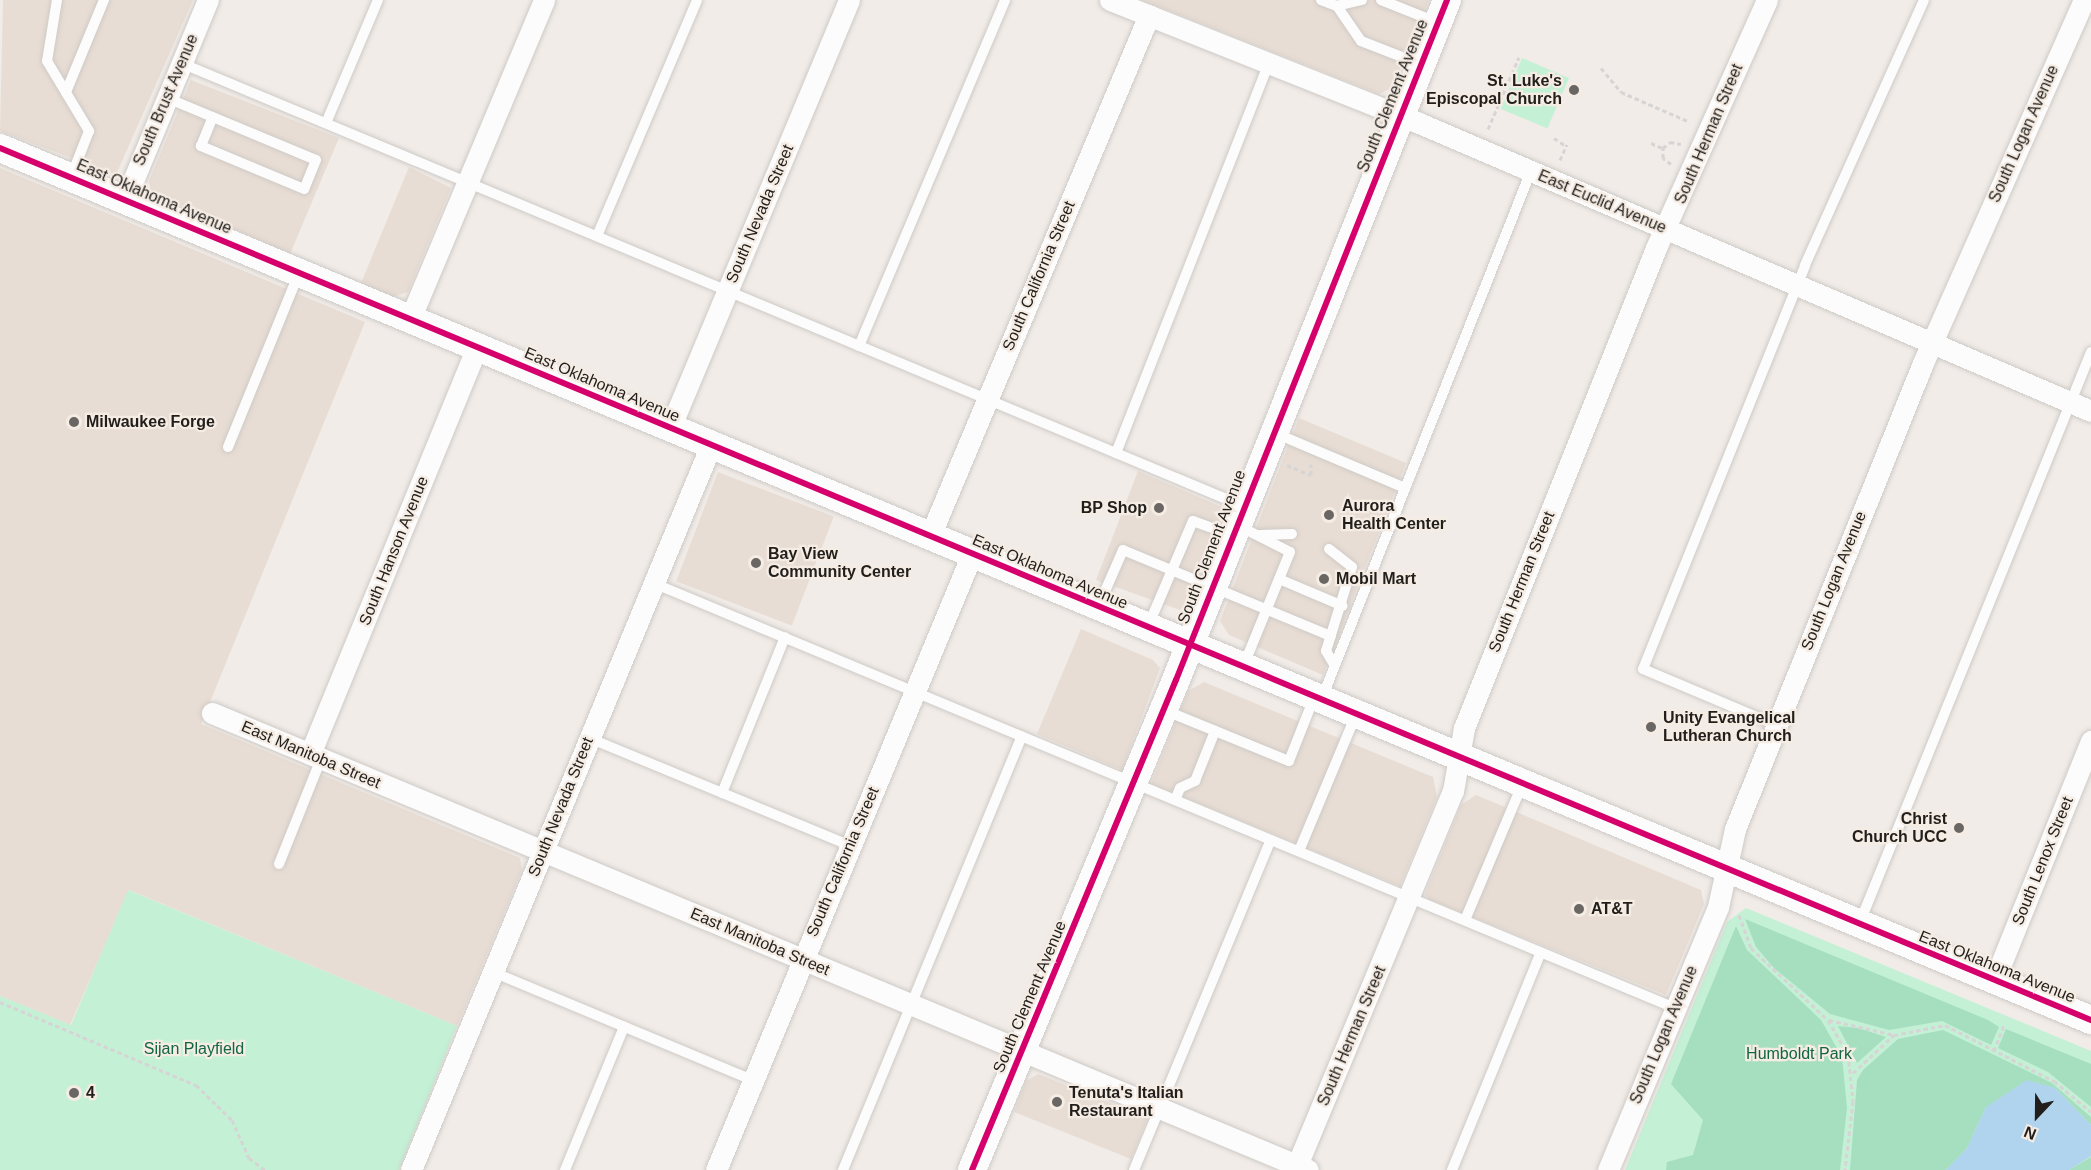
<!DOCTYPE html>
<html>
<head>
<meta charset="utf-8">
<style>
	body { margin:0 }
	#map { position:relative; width:2091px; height:1170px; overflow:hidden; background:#f1ece8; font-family:Arial,sans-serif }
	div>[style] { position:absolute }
	.built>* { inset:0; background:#e8ddd4; transform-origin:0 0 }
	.green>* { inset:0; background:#c4f0d6; transform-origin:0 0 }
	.forest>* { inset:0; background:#a5dfc0 }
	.water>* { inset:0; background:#b1d4ee }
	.path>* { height:3px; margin-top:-1.5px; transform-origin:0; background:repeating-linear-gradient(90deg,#d6d4d4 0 4.5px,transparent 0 7.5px) }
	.roads { filter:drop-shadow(0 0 2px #cecac6) drop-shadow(0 0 2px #cecac6) }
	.lane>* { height:10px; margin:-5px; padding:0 5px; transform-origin:5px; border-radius:5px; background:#fdfcfc }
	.street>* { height:21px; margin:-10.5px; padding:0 10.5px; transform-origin:10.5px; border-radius:10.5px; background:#fdfcfc }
	.secondary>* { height:28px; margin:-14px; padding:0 14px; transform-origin:14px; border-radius:14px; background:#fdfcfc }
	.cycleway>* { height:6px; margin:-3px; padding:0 3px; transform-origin:3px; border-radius:3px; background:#d6006c }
	.dots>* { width:16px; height:16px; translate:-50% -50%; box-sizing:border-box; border:3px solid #f5ece4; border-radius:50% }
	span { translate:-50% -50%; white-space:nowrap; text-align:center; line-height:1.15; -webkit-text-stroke:4.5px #f5ece4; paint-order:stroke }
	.poi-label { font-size:16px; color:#211e1b; font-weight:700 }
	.right { translate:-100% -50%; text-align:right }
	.left { translate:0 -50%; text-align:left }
	.street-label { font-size:16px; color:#211e1b }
	.park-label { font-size:16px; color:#116543 }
	.north { position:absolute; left:2007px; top:1086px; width:60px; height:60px; -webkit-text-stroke:4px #f5ece4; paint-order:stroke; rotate:202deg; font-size:16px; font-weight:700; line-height:24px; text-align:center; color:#211e1b }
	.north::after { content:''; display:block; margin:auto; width:21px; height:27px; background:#211e1b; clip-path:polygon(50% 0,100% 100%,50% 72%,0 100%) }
</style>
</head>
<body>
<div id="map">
	<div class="built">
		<div style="clip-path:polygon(3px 0,193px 0,116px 175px,0 131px)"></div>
		<div style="clip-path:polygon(1142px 0,1429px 0,1392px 88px,1379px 94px)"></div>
		<div style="clip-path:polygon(191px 80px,339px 138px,290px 254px,151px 192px,149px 181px)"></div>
		<div style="clip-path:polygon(409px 167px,451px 188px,408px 292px,392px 297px,361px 283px)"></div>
		<div style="clip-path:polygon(0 168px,365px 322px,201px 724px,520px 858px,522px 870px,457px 1026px,129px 890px,70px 1025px,0 996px)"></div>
		<div style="clip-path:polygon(1299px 418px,1406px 463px,1323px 675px,1229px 635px,1220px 621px)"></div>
		<div style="clip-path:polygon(1138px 471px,1224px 508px,1189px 601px,1180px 610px,1096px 580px)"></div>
		<div style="left:718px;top:472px;width:124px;height:117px;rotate:21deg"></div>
		<div style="clip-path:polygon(1081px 629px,1153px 660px,1160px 668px,1122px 770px,1037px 734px)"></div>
		<div style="clip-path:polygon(1204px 682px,1433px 777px,1437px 797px,1400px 886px,1151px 784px,1188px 691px)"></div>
		<div style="clip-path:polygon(1476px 795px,1701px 890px,1704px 904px,1666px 995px,1428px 899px,1425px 894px,1461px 805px)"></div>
		<div style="clip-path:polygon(1038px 1074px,1148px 1118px,1131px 1159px,1014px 1112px,1026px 1081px)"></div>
	</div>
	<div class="green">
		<div style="left:1522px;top:58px;width:51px;height:55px;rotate:23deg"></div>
		<div style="clip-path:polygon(128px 890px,457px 1026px,399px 1170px,0 1170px,0 996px,71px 1025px)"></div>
		<div style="clip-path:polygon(1746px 908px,2091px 1051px,2091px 1170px,1625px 1170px,1727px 922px)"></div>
	</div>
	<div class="forest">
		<div style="clip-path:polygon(1745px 919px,1988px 1020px,1999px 1027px,1991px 1045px,1942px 1021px,1889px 1030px,1830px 1014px,1774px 968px,1756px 947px)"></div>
		<div style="clip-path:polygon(1736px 926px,1747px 950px,1821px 1020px,1842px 1057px,1847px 1108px,1840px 1170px,1666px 1170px,1667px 1162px,1693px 1155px,1703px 1120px,1671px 1084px)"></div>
		<div style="clip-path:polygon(1838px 1026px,1858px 1028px,1886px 1037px,1857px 1063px)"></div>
		<div style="clip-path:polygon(2006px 1029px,2091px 1064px,2091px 1107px,2048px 1072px,1998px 1048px)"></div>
		<div style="clip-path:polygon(1943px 1030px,2052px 1083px,2091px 1117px,2091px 1125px,2055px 1088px,1986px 1107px,1967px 1148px,1946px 1170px,1850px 1170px,1857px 1080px,1863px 1070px,1898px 1039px)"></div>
		<div style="clip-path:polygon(2091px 1156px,2091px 1170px,2069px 1170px,2091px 1157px)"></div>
	</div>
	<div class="water">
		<div style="clip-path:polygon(2027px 1080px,2055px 1088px,2091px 1125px,2091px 1156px,2069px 1170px,1946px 1170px,1967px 1148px,1986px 1107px)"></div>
	</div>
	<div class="path">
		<div style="left:1601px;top:68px;width:31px;rotate:50deg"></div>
		<div style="left:1621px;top:92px;width:75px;rotate:23.5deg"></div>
		<div style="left:1488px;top:129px;width:78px;rotate:-66.7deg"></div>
		<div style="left:1554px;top:138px;width:14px;rotate:34deg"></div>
		<div style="left:1651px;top:143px;width:13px;rotate:23deg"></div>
		<div style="left:1560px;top:160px;width:17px;rotate:-66deg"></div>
		<div style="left:1671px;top:164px;width:10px;rotate:-143deg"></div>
		<div style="left:1663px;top:158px;width:10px;rotate:-90deg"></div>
		<div style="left:1663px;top:148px;width:9px;rotate:-41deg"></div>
		<div style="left:1670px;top:142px;width:11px;rotate:10deg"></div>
		<div style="left:1287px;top:465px;width:26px;rotate:23deg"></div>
		<div style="left:1311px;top:475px;width:11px;rotate:-90deg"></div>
		<div style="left:1739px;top:915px;width:35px;rotate:70deg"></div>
		<div style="left:1751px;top:948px;width:105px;rotate:43.1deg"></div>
		<div style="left:1828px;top:1020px;width:39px;rotate:60deg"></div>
		<div style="left:1848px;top:1054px;width:47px;rotate:83.9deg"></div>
		<div style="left:1853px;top:1101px;width:69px;rotate:96.6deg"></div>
		<div style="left:0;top:1002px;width:213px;rotate:23deg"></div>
		<div style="left:196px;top:1085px;width:50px;rotate:44.2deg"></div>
		<div style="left:232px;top:1120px;width:42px;rotate:65.9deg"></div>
		<div style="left:249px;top:1158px;width:20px;rotate:37deg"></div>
		<div style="left:1829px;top:1020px;width:67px;rotate:13deg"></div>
		<div style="left:1994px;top:1051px;width:28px;rotate:-69deg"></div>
		<div style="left:1853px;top:1073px;width:56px;rotate:-42.8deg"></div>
		<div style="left:1894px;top:1035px;width:52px;rotate:-11.1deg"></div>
		<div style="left:1945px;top:1025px;width:123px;rotate:27.2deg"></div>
		<div style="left:2054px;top:1081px;width:48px;rotate:40deg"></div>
	</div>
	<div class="roads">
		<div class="lane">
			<div style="left:57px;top:0;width:62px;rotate:99.3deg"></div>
			<div style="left:47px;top:61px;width:82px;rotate:59deg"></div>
			<div style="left:89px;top:131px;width:49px;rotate:111.4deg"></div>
			<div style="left:1321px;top:0;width:17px;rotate:21deg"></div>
			<div style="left:1362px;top:0;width:26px;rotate:167deg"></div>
			<div style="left:1337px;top:6px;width:42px;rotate:55.6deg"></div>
			<div style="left:1361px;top:41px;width:63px;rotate:21.3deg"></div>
			<div style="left:1381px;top:0;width:59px;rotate:21.8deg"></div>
			<div style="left:181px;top:63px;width:1151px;rotate:22.64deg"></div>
			<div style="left:66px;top:92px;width:100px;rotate:-67.6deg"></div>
			<div style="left:167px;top:98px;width:161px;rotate:22.6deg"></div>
			<div style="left:316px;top:160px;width:31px;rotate:112deg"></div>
			<div style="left:304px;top:189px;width:112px;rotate:-157.3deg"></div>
			<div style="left:201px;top:146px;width:31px;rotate:-68deg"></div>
			<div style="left:326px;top:123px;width:134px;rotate:-67.1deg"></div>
			<div style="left:597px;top:236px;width:256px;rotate:-67deg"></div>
			<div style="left:859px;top:346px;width:376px;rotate:-67.1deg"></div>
			<div style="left:1275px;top:433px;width:141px;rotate:22.9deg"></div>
			<div style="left:228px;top:447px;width:188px;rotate:-67.8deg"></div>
			<div style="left:1116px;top:453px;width:419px;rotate:-68.6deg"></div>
			<div style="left:1239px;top:526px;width:57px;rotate:27deg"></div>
			<div style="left:1290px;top:552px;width:122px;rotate:112.2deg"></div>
			<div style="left:1260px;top:535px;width:32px;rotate:-2deg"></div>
			<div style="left:1329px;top:549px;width:29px;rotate:38deg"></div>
			<div style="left:1352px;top:567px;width:88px;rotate:107.2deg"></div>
			<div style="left:1326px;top:651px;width:17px;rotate:59deg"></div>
			<div style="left:1279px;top:579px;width:69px;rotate:22.9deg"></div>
			<div style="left:653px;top:583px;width:1107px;rotate:22.58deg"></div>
			<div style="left:1099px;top:605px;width:60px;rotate:-66.4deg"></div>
			<div style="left:1123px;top:550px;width:225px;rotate:22.5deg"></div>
			<div style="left:1149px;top:624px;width:112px;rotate:-66.9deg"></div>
			<div style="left:1193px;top:521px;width:40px;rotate:20.2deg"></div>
			<div style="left:1322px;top:698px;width:567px;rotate:-68.37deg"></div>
			<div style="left:1164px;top:710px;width:135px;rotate:22.2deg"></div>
			<div style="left:1289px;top:761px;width:68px;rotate:-68.4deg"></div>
			<div style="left:1776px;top:725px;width:144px;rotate:-157.2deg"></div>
			<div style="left:1643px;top:669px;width:435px;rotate:-68.1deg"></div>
			<div style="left:1805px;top:265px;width:290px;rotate:-65.8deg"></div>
			<div style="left:589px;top:738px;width:283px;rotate:22.4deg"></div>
			<div style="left:722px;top:793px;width:168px;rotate:-68deg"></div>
			<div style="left:1175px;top:800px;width:13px;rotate:-67deg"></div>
			<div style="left:1180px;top:788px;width:17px;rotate:-25deg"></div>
			<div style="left:1195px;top:781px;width:54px;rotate:-68.2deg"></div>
			<div style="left:1299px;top:851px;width:147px;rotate:-67.3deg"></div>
			<div style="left:279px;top:864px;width:113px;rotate:-68.2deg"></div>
			<div style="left:1465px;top:920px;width:147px;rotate:-67.1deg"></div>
			<div style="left:1860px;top:922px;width:615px;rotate:-67.94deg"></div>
			<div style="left:493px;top:972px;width:282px;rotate:22.6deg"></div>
			<div style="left:565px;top:1170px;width:155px;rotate:-67.6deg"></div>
			<div style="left:843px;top:1170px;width:469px;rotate:-67.6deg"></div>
			<div style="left:1134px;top:1170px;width:357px;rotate:-67.5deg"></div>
			<div style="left:1452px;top:1170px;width:235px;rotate:-67.8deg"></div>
		</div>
		<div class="street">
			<div style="left:1110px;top:0;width:333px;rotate:21.7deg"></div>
			<div style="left:1419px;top:123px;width:731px;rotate:23.2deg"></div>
			<div style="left:125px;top:200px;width:217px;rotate:-67.5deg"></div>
			<div style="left:410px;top:319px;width:346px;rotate:-67.2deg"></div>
			<div style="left:670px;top:428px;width:464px;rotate:-67.3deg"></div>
			<div style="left:930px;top:536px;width:565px;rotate:-67.2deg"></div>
			<div style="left:212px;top:713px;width:1187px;rotate:22.63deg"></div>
			<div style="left:310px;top:754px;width:440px;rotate:-67.7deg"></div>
			<div style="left:1994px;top:981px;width:259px;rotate:-68deg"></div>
			<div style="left:411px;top:1170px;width:785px;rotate:-67.52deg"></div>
			<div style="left:716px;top:1170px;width:667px;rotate:-67.43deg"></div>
			<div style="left:1295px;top:1170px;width:411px;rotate:-67.4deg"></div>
			<div style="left:1453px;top:791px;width:64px;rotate:-80.1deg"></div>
			<div style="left:1464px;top:728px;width:517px;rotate:-68.2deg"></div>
			<div style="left:1656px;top:248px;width:272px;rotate:-65.9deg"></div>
			<div style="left:1608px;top:1170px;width:285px;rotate:-67.3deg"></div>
			<div style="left:1718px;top:907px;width:80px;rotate:-77.7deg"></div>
			<div style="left:1735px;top:829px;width:502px;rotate:-68.03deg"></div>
			<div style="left:1923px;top:363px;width:397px;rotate:-66.1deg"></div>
		</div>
		<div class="secondary">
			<div style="left:0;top:148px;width:2266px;rotate:22.64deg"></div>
			<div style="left:972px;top:1170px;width:531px;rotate:-67.4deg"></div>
			<div style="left:1176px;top:680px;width:732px;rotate:-68.27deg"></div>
		</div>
	</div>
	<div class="cycleway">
		<div style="left:0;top:148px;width:2266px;rotate:22.64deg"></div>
		<div style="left:972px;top:1170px;width:531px;rotate:-67.4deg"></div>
		<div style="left:1176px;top:680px;width:732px;rotate:-68.27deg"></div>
	</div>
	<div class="dots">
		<div style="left:1574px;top:90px;background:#6a6663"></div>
		<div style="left:74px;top:422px;background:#6a6663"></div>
		<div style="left:1159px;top:508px;background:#6a6663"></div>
		<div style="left:1329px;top:515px;background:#6a6663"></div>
		<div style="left:756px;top:563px;background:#6a6663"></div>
		<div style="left:1324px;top:579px;background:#6a6663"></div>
		<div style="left:1651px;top:727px;background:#6a6663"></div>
		<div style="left:1959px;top:828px;background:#6a6663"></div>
		<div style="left:1579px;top:909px;background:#6a6663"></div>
		<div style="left:74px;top:1093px;background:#6a6663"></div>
		<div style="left:1057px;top:1102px;background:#6a6663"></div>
	</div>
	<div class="poi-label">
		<span class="right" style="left:1562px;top:90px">St. Luke's<br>Episcopal Church</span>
		<span class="left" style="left:86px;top:422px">Milwaukee Forge</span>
		<span class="left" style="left:1342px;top:515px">Aurora<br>Health Center</span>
		<span class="right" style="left:1147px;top:508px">BP Shop</span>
		<span class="left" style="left:768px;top:563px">Bay View<br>Community Center</span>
		<span class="left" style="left:1336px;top:579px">Mobil Mart</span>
		<span class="left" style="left:1663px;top:727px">Unity Evangelical<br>Lutheran Church</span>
		<span class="right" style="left:1947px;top:828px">Christ<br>Church UCC</span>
		<span class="left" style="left:1591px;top:909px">AT&amp;T</span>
		<span class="left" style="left:86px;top:1093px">4</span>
		<span class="left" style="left:1069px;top:1102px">Tenuta's Italian<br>Restaurant</span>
	</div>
	<div class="street-label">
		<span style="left:1393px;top:96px;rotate:-68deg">South Clement Avenue</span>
		<span style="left:166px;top:100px;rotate:-67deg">South Brust Avenue</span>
		<span style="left:1709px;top:134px;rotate:-67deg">South Herman Street</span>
		<span style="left:2024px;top:134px;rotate:-66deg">South Logan Avenue</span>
		<span style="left:154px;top:197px;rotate:23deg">East Oklahoma Avenue</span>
		<span style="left:1602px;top:202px;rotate:23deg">East Euclid Avenue</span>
		<span style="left:760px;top:214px;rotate:-67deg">South Nevada Street</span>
		<span style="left:1039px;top:276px;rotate:-67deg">South California Street</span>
		<span style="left:602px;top:385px;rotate:23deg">East Oklahoma Avenue</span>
		<span style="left:1212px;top:547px;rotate:-69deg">South Clement Avenue</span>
		<span style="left:394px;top:551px;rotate:-68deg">South Hanson Avenue</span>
		<span style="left:1050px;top:572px;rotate:23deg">East Oklahoma Avenue</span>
		<span style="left:1834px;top:581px;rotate:-68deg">South Logan Avenue</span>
		<span style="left:1522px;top:582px;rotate:-68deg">South Herman Street</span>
		<span style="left:311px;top:755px;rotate:23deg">East Manitoba Street</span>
		<span style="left:561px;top:807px;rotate:-68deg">South Nevada Street</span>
		<span style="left:2043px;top:861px;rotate:-68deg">South Lenox Street</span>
		<span style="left:843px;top:862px;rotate:-67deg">South California Street</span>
		<span style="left:760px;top:942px;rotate:23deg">East Manitoba Street</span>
		<span style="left:1997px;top:967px;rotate:22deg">East Oklahoma Avenue</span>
		<span style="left:1030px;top:997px;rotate:-67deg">South Clement Avenue</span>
		<span style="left:1664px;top:1035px;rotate:-67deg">South Logan Avenue</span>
		<span style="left:1352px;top:1036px;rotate:-67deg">South Herman Street</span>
	</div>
	<div class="park-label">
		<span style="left:194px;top:1049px">Sijan Playfield</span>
		<span style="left:1799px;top:1054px">Humboldt Park</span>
	</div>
	<div class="north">N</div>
</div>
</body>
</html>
